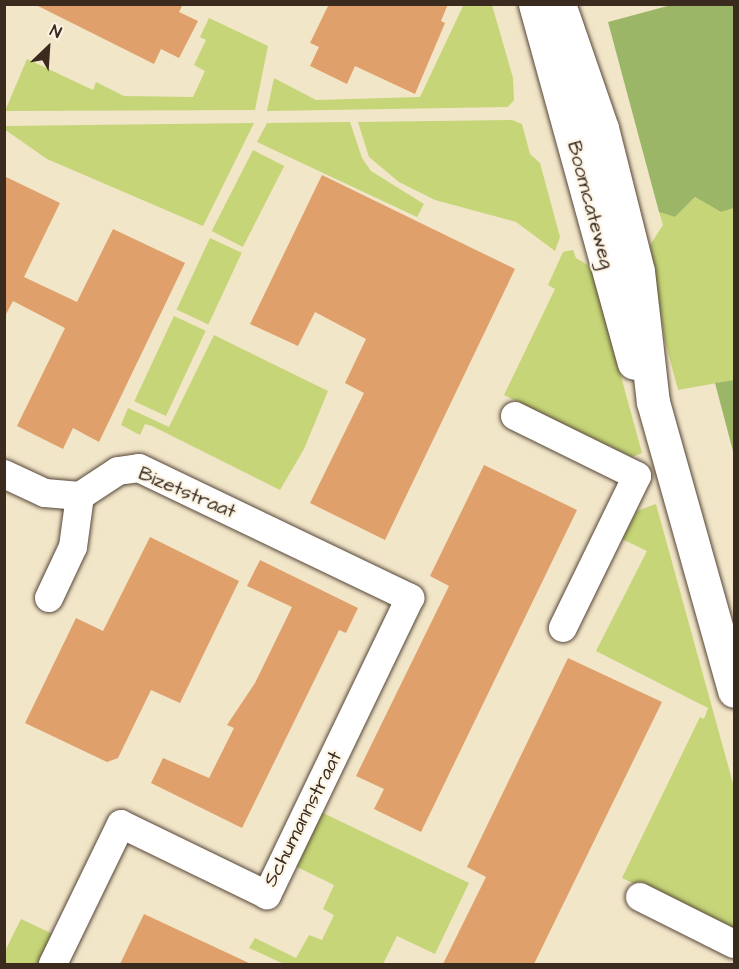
<!DOCTYPE html>
<html>
<head>
<meta charset="utf-8">
<style>
	body { margin:0 }
	#map { position:relative; width:739px; height:969px; overflow:hidden; background:#f2e6c9; font-family:"Architects Daughter",sans-serif }
	div>[style] { position:absolute }
	.green>* { inset:0; background:#c5d577; transform-origin:0 0 }
	.forest>* { inset:0; background:#9cb668 }
	.building>* { inset:0; background:#dfa06c }
	.roads { filter:drop-shadow(0 0 2px #564638) drop-shadow(0 0 2px #564638) }
	.minor>* { height:28px; margin:-14px; padding:0 14px; transform-origin:14px; border-radius:14px; background:#fff }
	.tertiary>* { height:33px; margin:-16.5px; padding:0 16.5px; transform-origin:16.5px; border-radius:16.5px; background:#fff }
	span { translate:-50% -50%; white-space:nowrap; text-align:center; line-height:1.15; -webkit-text-stroke:4.5px #fcf5e5; paint-order:stroke }
	.street-label { font-size:20px; color:#3b2a1e }
	.frame { position:absolute; inset:0; border:6px solid #3b2a1e; pointer-events:none }
	.north { position:absolute; left:18px; top:18px; width:60px; height:60px; -webkit-text-stroke:4px #fcf5e5; paint-order:stroke; rotate:25deg; font-size:16px; font-weight:700; line-height:24px; text-align:center; color:#3b2a1e }
	.north::after { content:''; display:block; margin:auto; width:21px; height:27px; background:#3b2a1e; clip-path:polygon(50% 0,100% 100%,50% 72%,0 100%) }
</style>
</head>
<body>
<div id="map">
	<div class="green">
		<div style="clip-path:polygon(464px 4px,492px 5px,513px 78px,514px 100px,508px 107px,267px 111px,274px 78px,316px 100px,420px 97px)"></div>
		<div style="clip-path:polygon(209px 18px,268px 46px,255px 110px,5px 111px,27px 59px,93px 90px,96px 82px,124px 96px,193px 97px,205px 71px,194px 65px,206px 40px,200px 37px)"></div>
		<div style="clip-path:polygon(512px 120px,522px 124px,530px 154px,540px 163px,560px 237px,555px 251px,516px 222px,435px 200px,399px 182px,369px 157px,358px 122px)"></div>
		<div style="clip-path:polygon(350px 122px,362px 158px,371px 171px,424px 204px,417px 217px,257px 142px,267px 123px)"></div>
		<div style="clip-path:polygon(254px 123px,203px 226px,47px 159px,4px 129px,5px 126px)"></div>
		<div style="left:253px;top:150px;width:35px;height:91px;rotate:27deg"></div>
		<div style="clip-path:polygon(695px 197px,721px 212px,734px 208px,734px 380px,678px 390px,665px 341px,650px 245px,663px 225px,659px 212px,675px 217px)"></div>
		<div style="left:210px;top:238px;width:35px;height:79px;rotate:25deg"></div>
		<div style="clip-path:polygon(573px 250px,576px 258px,591px 267px,642px 453px,632px 457px,504px 395px,555px 289px,548px 285px,563px 252px)"></div>
		<div style="left:174px;top:316px;width:35px;height:94px;rotate:25deg"></div>
		<div style="clip-path:polygon(214px 335px,328px 391px,304px 449px,280px 490px,152px 426px,145px 424px,140px 435px,121px 425px,128px 408px,169px 427px)"></div>
		<div style="clip-path:polygon(656px 504px,734px 787px,734px 930px,622px 878px,700px 717px,704px 719px,708px 708px,596px 651px,647px 551px,622px 539px,637px 511px)"></div>
		<div style="clip-path:polygon(321px 812px,469px 883px,435px 954px,397px 936px,383px 964px,284px 964px,249px 948px,255px 938px,296px 958px,309px 935px,322px 940px,334px 915px,323px 909px,334px 885px,291px 864px)"></div>
		<div style="clip-path:polygon(21px 919px,55px 935px,40px 964px,5px 964px,4px 953px)"></div>
	</div>
	<div class="forest">
		<div style="clip-path:polygon(675px 4px,734px 5px,734px 208px,721px 212px,695px 197px,675px 217px,659px 212px,608px 22px)"></div>
		<div style="clip-path:polygon(734px 380px,734px 455px,715px 383px)"></div>
	</div>
	<div class="building">
		<div style="clip-path:polygon(34px 4px,183px 4px,179px 12px,198px 21px,179px 58px,161px 49px,154px 64px)"></div>
		<div style="clip-path:polygon(329px 4px,448px 4px,441px 21px,445px 23px,415px 94px,355px 66px,347px 84px,310px 66px,319px 47px,310px 43px)"></div>
		<div style="clip-path:polygon(322px 175px,515px 269px,385px 540px,310px 503px,364px 393px,345px 383px,366px 339px,315px 312px,298px 346px,250px 324px)"></div>
		<div style="clip-path:polygon(4px 176px,60px 203px,24px 277px,77px 302px,113px 229px,185px 263px,99px 442px,73px 428px,63px 449px,17px 426px,65px 328px,13px 301px,4px 318px)"></div>
		<div style="clip-path:polygon(484px 465px,577px 510px,421px 832px,374px 809px,384px 789px,356px 776px,449px 586px,430px 576px)"></div>
		<div style="clip-path:polygon(150px 537px,239px 581px,180px 703px,151px 690px,118px 758px,107px 762px,25px 723px,76px 618px,103px 631px)"></div>
		<div style="clip-path:polygon(260px 560px,358px 608px,346px 633px,339px 630px,242px 828px,151px 783px,163px 758px,209px 778px,234px 728px,227px 725px,255px 683px,292px 607px,247px 586px)"></div>
		<div style="clip-path:polygon(568px 658px,662px 702px,534px 964px,443px 964px,486px 877px,467px 867px)"></div>
		<div style="clip-path:polygon(144px 914px,251px 964px,120px 964px)"></div>
	</div>
	<div class="roads">
		<div class="minor">
			<div style="left:515px;top:416px;width:136px;rotate:26.2deg"></div>
			<div style="left:637px;top:476px;width:169px;rotate:116deg"></div>
			<div style="left:4px;top:474px;width:45px;rotate:24.9deg"></div>
			<div style="left:45px;top:493px;width:35px;rotate:5deg"></div>
			<div style="left:80px;top:496px;width:45px;rotate:-33.3deg"></div>
			<div style="left:118px;top:471px;width:21px;rotate:-8deg"></div>
			<div style="left:139px;top:468px;width:301px;rotate:25.6deg"></div>
			<div style="left:410px;top:598px;width:330px;rotate:115.7deg"></div>
			<div style="left:267px;top:895px;width:162px;rotate:-154.1deg"></div>
			<div style="left:121px;top:824px;width:156px;rotate:115.9deg"></div>
			<div style="left:49px;top:598px;width:56px;rotate:-64.8deg"></div>
			<div style="left:73px;top:547px;width:51px;rotate:-82.2deg"></div>
			<div style="left:640px;top:897px;width:105px;rotate:26.6deg"></div>
		</div>
		<div class="tertiary">
			<div style="left:535px;top:4px;width:372px;rotate:74.6deg"></div>
			<div style="left:559px;top:4px;width:131px;rotate:70.9deg"></div>
			<div style="left:602px;top:128px;width:147px;rotate:75.9deg"></div>
			<div style="left:638px;top:271px;width:132px;rotate:83.5deg"></div>
			<div style="left:653px;top:402px;width:300px;rotate:74.3deg"></div>
		</div>
	</div>
	<div class="street-label">
		<span style="left:590px;top:205px;rotate:75deg">Boomcateweg</span>
		<span style="left:187px;top:493px;rotate:23deg">Bizetstraat</span>
		<span style="left:303px;top:819px;rotate:-63deg">Schumannstraat</span>
	</div>
	<div class="frame"></div>
	<div class="north">N</div>
</div>
</body>
</html>
